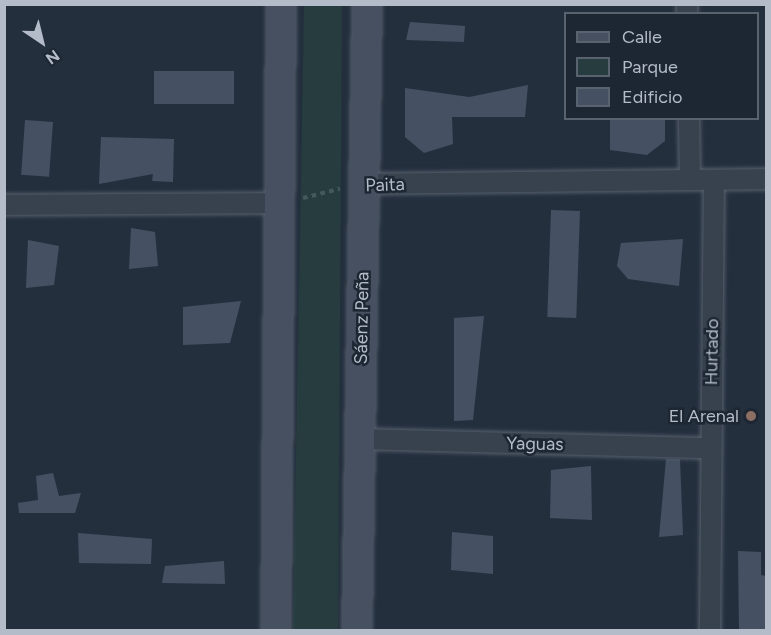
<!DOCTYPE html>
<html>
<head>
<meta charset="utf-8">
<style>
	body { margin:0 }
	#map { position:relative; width:771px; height:635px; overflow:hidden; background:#242f3e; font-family:Figtree,sans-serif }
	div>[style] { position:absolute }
	.green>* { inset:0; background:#263c3f }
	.building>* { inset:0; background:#455162; transform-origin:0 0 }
	.path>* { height:4px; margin-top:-2px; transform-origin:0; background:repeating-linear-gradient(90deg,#44595c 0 4.5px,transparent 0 9px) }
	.roads { filter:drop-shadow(0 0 2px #565f6c) drop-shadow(0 0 2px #565f6c) }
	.minor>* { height:20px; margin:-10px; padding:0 10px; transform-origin:10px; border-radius:10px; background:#38414e }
	.secondary>* { height:28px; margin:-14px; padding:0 14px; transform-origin:14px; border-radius:14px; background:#465061 }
	.dots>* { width:16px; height:16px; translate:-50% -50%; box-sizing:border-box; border:3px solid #1d2633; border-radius:50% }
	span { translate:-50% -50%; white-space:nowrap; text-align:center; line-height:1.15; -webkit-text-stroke:5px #1d2633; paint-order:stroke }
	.street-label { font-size:18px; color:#b4bcc9 }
	.poi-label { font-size:18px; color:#b4bcc9 }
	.right { translate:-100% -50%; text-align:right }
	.frame { position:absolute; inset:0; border:6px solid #b4bcc9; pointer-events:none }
	.legend { position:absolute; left:564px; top:12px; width:195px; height:108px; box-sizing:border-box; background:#1d2633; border:2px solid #59626f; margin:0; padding:8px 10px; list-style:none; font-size:18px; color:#b4bcc9 }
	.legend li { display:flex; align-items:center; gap:12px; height:30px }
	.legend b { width:30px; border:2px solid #59626f }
	.north { position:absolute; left:12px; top:12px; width:60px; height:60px; -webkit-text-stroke:4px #1d2633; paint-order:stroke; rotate:145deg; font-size:16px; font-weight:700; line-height:24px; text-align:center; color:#b4bcc9 }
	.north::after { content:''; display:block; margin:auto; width:21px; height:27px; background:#b4bcc9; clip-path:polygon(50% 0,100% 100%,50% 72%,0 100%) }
</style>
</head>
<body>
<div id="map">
	<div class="green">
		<div style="clip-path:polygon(304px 5px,342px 5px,338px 630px,293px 630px)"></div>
	</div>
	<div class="building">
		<div style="clip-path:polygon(410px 22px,465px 26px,464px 42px,406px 40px)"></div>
		<div style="left:154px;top:71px;width:80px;height:33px"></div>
		<div style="clip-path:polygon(528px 85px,525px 117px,452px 117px,453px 144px,424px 153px,405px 137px,405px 88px,469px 97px)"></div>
		<div style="clip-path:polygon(610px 118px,665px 118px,665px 141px,647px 155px,610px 150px)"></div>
		<div style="left:25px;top:120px;width:28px;height:55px;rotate:4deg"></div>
		<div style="clip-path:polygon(101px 137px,174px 139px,173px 182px,152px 181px,153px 174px,99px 184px)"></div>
		<div style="left:580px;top:211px;width:107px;height:29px;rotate:92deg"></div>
		<div style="clip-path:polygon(131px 228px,155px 232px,158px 266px,129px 269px)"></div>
		<div style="clip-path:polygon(683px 239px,679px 286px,628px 279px,617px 266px,621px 243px)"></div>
		<div style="clip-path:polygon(28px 240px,59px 246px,54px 285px,26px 288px)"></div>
		<div style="clip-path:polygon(241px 301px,230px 343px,183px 345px,183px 307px)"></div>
		<div style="clip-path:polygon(484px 316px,473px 420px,454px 421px,454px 318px)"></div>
		<div style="clip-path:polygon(666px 459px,680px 459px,683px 535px,659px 537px)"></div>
		<div style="clip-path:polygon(591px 466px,592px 520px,550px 518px,551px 470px)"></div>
		<div style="clip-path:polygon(53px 473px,59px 496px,81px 493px,75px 513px,19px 513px,18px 503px,38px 500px,36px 476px)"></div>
		<div style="clip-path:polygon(452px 532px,493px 536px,493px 574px,451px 570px)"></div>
		<div style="clip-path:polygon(78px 533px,152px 539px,151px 564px,79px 563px)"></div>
		<div style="clip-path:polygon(738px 551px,761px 552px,761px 575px,766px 576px,766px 630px,739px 630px)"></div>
		<div style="clip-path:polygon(224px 561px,225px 584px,162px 583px,165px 566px)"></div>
	</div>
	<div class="path">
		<div style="left:303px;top:198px;width:38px;rotate:-14deg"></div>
	</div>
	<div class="roads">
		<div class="minor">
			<div style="left:687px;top:4px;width:10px;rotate:90deg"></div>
			<div style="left:689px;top:118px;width:62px;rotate:89.1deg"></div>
			<div style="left:364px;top:184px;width:402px;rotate:-0.7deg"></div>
			<div style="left:4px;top:205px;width:275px;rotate:-0.4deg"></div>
			<div style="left:360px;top:439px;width:350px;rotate:1.5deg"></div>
			<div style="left:710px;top:630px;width:449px;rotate:-89.5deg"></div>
		</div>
		<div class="secondary">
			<div style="left:276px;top:630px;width:626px;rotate:-89.54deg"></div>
			<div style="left:357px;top:630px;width:626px;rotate:-89.08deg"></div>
		</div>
	</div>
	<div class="dots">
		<div style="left:751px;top:416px;background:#8d6e63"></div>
	</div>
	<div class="street-label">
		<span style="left:385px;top:185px;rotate:-2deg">Paita</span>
		<span style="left:362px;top:318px;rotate:-89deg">Sáenz Peña</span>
		<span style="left:712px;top:352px;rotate:-89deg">Hurtado</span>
		<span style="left:535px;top:444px;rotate:1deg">Yaguas</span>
	</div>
	<div class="poi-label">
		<span class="right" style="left:739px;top:416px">El Arenal</span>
	</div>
	<div class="frame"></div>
	<ul class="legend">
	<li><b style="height:8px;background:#465061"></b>Calle</li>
	<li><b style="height:16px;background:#263c3f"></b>Parque</li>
	<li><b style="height:16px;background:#455162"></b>Edificio</li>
	</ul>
	<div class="north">N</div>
</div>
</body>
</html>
